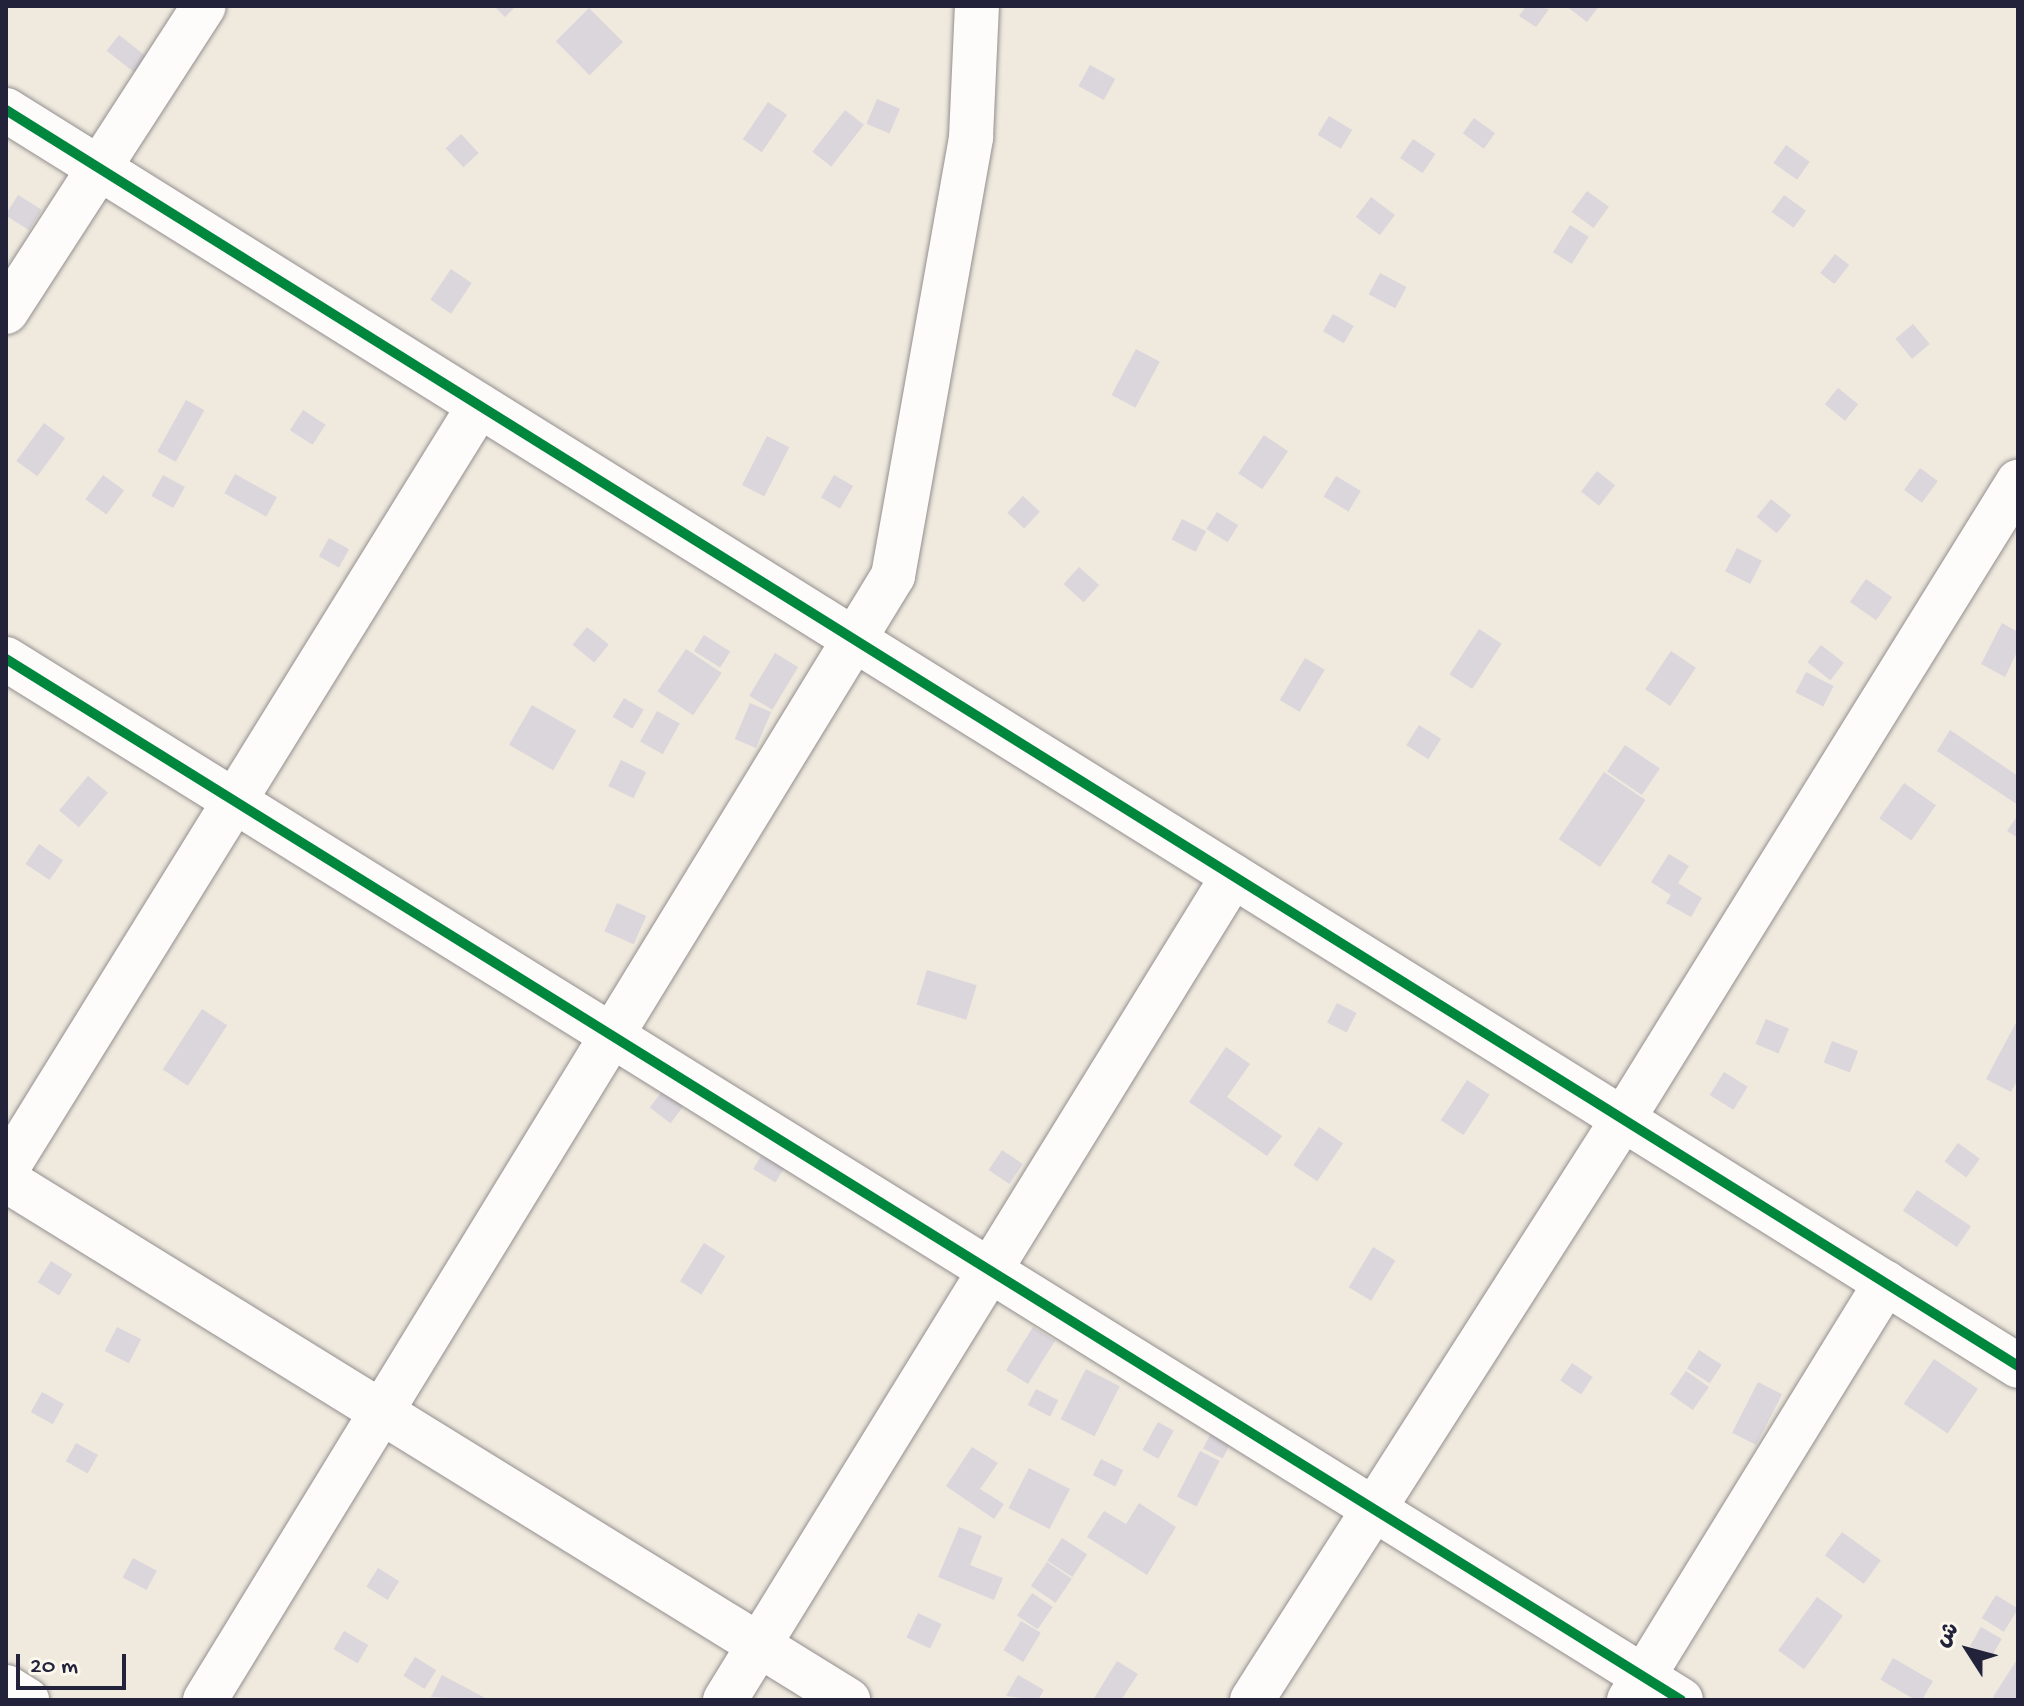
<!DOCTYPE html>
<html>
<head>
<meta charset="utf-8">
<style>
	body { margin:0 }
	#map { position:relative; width:2024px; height:1706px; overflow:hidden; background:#efe9de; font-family:"Gochi Hand","Playpen Sans Arabic",sans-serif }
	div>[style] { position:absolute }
	.building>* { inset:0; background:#dbd6dc; transform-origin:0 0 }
	.roads { filter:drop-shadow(0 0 2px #938f8e) drop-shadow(0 0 2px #938f8e) }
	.minor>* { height:44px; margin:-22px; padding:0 22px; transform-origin:22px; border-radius:22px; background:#fdfcfa }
	.cycleway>* { height:10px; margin:-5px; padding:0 5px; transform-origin:5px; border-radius:5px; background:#00873e }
	span { translate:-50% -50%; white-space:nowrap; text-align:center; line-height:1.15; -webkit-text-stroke:6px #fbf7ec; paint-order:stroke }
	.frame { position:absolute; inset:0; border:8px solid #22223b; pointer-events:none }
	.north { position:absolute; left:1928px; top:1610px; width:80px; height:80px; -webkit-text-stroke:6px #fbf7ec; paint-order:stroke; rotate:306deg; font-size:22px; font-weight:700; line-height:32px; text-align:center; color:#22223b }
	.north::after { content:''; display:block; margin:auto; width:28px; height:36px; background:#22223b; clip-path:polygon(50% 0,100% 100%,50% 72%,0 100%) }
	.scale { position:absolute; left:16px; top:1654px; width:110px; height:36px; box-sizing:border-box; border:4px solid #22223b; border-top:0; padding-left:10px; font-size:24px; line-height:28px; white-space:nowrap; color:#22223b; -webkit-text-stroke:6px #fbf7ec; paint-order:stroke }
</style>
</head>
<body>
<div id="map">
	<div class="building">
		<div style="clip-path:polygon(494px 6px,516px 6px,505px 17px)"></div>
		<div style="clip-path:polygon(1526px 6px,1549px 9px,1536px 27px,1519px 16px)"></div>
		<div style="clip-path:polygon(1566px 6px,1599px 6px,1587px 22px)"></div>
		<div style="left:589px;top:8px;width:48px;height:47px;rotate:45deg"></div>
		<div style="left:119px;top:35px;width:36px;height:20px;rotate:38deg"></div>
		<div style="left:1090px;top:65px;width:29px;height:24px;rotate:29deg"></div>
		<div style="left:877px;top:99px;width:25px;height:27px;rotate:23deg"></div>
		<div style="left:768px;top:102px;width:23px;height:45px;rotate:34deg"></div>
		<div style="left:845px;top:110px;width:24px;height:53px;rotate:38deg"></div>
		<div style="left:1329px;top:116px;width:27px;height:22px;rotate:31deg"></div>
		<div style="left:1474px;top:118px;width:26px;height:19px;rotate:36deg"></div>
		<div style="left:461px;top:134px;width:26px;height:21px;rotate:47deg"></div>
		<div style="left:1413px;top:139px;width:27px;height:23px;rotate:34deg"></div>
		<div style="left:1786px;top:145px;width:29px;height:22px;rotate:35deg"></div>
		<div style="left:1587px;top:191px;width:27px;height:26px;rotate:36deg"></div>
		<div style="left:18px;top:195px;width:28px;height:24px;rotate:32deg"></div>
		<div style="left:1784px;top:195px;width:27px;height:21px;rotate:36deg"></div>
		<div style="left:1371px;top:197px;width:30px;height:25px;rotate:37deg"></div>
		<div style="left:1570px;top:225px;width:22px;height:32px;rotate:32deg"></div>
		<div style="left:1835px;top:254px;width:18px;height:24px;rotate:38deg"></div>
		<div style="left:451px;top:269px;width:25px;height:37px;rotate:34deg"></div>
		<div style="left:1380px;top:273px;width:30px;height:24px;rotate:28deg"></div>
		<div style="left:1333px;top:314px;width:24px;height:20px;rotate:30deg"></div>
		<div style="left:1913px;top:324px;width:26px;height:23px;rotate:50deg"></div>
		<div style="left:1136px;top:349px;width:27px;height:52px;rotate:28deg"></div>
		<div style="left:1838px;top:388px;width:26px;height:21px;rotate:39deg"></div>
		<div style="left:186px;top:400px;width:21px;height:59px;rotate:29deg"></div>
		<div style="left:303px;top:410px;width:27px;height:24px;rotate:33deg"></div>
		<div style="left:44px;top:423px;width:26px;height:47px;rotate:36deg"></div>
		<div style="left:1264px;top:435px;width:29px;height:46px;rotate:34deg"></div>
		<div style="left:767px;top:436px;width:25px;height:55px;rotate:27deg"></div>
		<div style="left:1920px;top:468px;width:22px;height:27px;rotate:36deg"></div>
		<div style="left:1597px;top:471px;width:23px;height:26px;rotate:38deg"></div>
		<div style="left:235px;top:474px;width:48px;height:22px;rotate:29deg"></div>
		<div style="left:103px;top:475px;width:26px;height:30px;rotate:36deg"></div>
		<div style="left:163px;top:475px;width:25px;height:24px;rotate:29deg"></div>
		<div style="left:834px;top:475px;width:22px;height:26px;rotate:30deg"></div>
		<div style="left:1336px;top:476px;width:29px;height:24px;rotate:31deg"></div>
		<div style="left:1023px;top:496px;width:23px;height:23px;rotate:43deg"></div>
		<div style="left:1771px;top:499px;width:26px;height:23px;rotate:39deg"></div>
		<div style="left:1217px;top:512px;width:25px;height:20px;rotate:32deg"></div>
		<div style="left:1182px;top:519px;width:27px;height:23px;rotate:27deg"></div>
		<div style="left:329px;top:538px;width:23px;height:21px;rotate:29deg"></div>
		<div style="left:1737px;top:548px;width:28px;height:26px;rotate:27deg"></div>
		<div style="left:1079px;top:567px;width:27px;height:23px;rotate:42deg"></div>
		<div style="left:1866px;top:579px;width:32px;height:28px;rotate:35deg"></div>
		<div style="clip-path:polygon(2002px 623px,2018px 632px,2018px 650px,2005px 677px,1981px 664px)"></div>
		<div style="left:587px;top:627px;width:28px;height:23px;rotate:39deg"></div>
		<div style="left:1479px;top:629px;width:27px;height:54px;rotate:33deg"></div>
		<div style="left:704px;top:635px;width:31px;height:19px;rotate:32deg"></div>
		<div style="left:1821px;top:645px;width:29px;height:22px;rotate:38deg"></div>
		<div style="left:686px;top:649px;width:43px;height:51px;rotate:34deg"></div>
		<div style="left:1671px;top:651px;width:30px;height:46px;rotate:34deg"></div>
		<div style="left:775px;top:653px;width:27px;height:50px;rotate:31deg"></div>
		<div style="left:1305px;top:658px;width:23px;height:49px;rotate:31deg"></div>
		<div style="left:1806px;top:672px;width:31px;height:23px;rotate:27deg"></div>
		<div style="left:624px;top:698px;width:23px;height:22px;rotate:31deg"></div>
		<div style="left:750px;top:703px;width:23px;height:39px;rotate:23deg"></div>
		<div style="left:532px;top:705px;width:51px;height:46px;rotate:30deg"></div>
		<div style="left:657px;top:711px;width:26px;height:35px;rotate:29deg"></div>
		<div style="left:1419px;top:725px;width:26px;height:24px;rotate:32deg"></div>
		<div style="clip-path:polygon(1950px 730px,2018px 776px,2018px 805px,1937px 751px)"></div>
		<div style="left:1625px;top:745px;width:42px;height:32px;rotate:34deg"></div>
		<div style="left:621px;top:760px;width:28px;height:29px;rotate:26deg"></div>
		<div style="left:1604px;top:772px;width:50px;height:81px;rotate:34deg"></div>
		<div style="left:88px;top:776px;width:26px;height:45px;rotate:40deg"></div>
		<div style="left:1904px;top:783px;width:39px;height:43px;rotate:35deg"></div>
		<div style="clip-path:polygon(2018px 815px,2018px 838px,2007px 831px)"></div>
		<div style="left:39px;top:844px;width:29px;height:24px;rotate:34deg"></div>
		<div style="clip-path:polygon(1669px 854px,1689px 866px,1678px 883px,1702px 898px,1691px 917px,1666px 903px,1671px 895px,1651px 882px)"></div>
		<div style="left:617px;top:903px;width:32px;height:31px;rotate:24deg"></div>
		<div style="left:927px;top:970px;width:52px;height:36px;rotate:17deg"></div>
		<div style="left:1337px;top:1003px;width:22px;height:22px;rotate:27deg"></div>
		<div style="left:202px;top:1009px;width:30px;height:72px;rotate:33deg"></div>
		<div style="left:1766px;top:1019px;width:25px;height:27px;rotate:23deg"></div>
		<div style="clip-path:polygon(2018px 1019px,2018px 1079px,2011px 1092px,1986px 1079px)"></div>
		<div style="left:1832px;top:1041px;width:28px;height:23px;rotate:21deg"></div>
		<div style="clip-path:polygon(1226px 1047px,1250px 1064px,1227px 1097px,1282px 1136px,1267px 1156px,1189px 1102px)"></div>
		<div style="left:1724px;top:1072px;width:28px;height:27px;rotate:32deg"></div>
		<div style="left:1467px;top:1080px;width:27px;height:48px;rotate:33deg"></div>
		<div style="left:663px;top:1090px;width:26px;height:22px;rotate:37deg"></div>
		<div style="left:1319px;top:1127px;width:29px;height:46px;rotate:34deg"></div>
		<div style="left:1958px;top:1143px;width:27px;height:23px;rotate:36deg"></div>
		<div style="left:1002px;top:1150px;width:25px;height:24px;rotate:34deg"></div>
		<div style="left:764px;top:1151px;width:26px;height:21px;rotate:31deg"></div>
		<div style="left:1917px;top:1190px;width:65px;height:25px;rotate:34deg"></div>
		<div style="left:704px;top:1243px;width:25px;height:45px;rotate:32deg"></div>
		<div style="left:1373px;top:1247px;width:26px;height:47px;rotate:31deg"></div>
		<div style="left:51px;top:1261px;width:25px;height:25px;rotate:32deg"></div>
		<div style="left:117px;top:1327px;width:27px;height:27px;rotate:27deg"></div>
		<div style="left:1033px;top:1327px;width:26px;height:51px;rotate:32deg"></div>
		<div style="left:1699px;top:1350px;width:27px;height:22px;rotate:33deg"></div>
		<div style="left:1934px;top:1359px;width:53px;height:54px;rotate:34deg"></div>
		<div style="left:1572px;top:1363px;width:25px;height:21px;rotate:34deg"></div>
		<div style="left:1086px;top:1369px;width:38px;height:56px;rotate:27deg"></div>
		<div style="left:1686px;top:1371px;width:28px;height:28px;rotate:35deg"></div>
		<div style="left:1758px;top:1382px;width:27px;height:57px;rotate:27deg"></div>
		<div style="left:1036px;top:1389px;width:25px;height:18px;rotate:27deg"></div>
		<div style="left:42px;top:1392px;width:25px;height:23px;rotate:29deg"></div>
		<div style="left:1158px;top:1422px;width:18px;height:32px;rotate:29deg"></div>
		<div style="left:1213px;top:1429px;width:22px;height:22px;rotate:27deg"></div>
		<div style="left:76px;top:1443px;width:25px;height:21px;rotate:29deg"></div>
		<div style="clip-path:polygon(972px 1447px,998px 1463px,980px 1489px,1004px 1504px,994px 1519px,946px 1486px)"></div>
		<div style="left:1200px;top:1451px;width:22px;height:51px;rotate:27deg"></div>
		<div style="left:1101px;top:1459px;width:25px;height:18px;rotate:27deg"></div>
		<div style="left:1029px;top:1468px;width:46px;height:45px;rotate:27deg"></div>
		<div style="clip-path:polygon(1139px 1503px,1176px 1527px,1147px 1575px,1087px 1537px,1104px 1511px,1126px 1524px)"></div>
		<div style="clip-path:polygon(959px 1527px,982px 1536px,970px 1565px,1003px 1578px,994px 1600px,938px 1577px)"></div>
		<div style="left:1842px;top:1532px;width:48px;height:29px;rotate:36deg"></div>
		<div style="left:1062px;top:1538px;width:30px;height:27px;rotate:33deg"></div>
		<div style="left:133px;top:1558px;width:27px;height:22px;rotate:28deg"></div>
		<div style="left:1047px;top:1562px;width:30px;height:29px;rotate:34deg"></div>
		<div style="left:378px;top:1568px;width:25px;height:22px;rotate:32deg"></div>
		<div style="left:1032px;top:1593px;width:25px;height:27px;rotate:34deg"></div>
		<div style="left:1996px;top:1595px;width:26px;height:27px;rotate:32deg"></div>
		<div style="left:1817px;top:1597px;width:32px;height:66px;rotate:36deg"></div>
		<div style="left:918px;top:1613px;width:26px;height:27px;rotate:25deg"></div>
		<div style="left:1021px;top:1621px;width:23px;height:34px;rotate:31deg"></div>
		<div style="left:1981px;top:1627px;width:24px;height:22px;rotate:30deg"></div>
		<div style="left:344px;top:1631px;width:28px;height:21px;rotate:30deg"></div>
		<div style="left:415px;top:1657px;width:25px;height:22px;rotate:32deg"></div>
		<div style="left:1893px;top:1658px;width:46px;height:25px;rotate:30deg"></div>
		<div style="clip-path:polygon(2018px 1658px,2018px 1700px,1998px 1700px,1993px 1697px)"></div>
		<div style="clip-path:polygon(1117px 1661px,1138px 1674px,1121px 1700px,1093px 1700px)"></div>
		<div style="clip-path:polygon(442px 1675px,489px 1700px,431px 1697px)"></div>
		<div style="clip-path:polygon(1018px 1675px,1044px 1690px,1038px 1700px,1006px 1696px)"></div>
	</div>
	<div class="roads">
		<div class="minor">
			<div style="left:6px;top:110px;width:2372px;rotate:31.97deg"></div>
			<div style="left:6px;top:312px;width:364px;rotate:-57.1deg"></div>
			<div style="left:6px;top:659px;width:1972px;rotate:31.86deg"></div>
			<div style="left:6px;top:1170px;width:899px;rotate:-58.24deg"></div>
			<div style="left:6px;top:1180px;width:990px;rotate:31.7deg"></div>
			<div style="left:6px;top:1687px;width:25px;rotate:32deg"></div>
			<div style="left:205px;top:1700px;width:1318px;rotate:-58.53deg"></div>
			<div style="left:893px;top:576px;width:446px;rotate:-79.9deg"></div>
			<div style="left:971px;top:137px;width:131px;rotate:-87.4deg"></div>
			<div style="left:725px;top:1700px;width:968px;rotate:-58.35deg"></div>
			<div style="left:1252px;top:1700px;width:689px;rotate:-57.44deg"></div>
			<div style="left:1623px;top:1119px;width:750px;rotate:-58.2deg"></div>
			<div style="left:1629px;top:1700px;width:490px;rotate:-58.4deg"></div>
		</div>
	</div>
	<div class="cycleway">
		<div style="left:6px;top:110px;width:2372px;rotate:31.97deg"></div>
		<div style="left:6px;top:659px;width:1972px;rotate:31.86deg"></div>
	</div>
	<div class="frame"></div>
	<div class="north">ش</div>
	<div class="scale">20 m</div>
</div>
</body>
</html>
